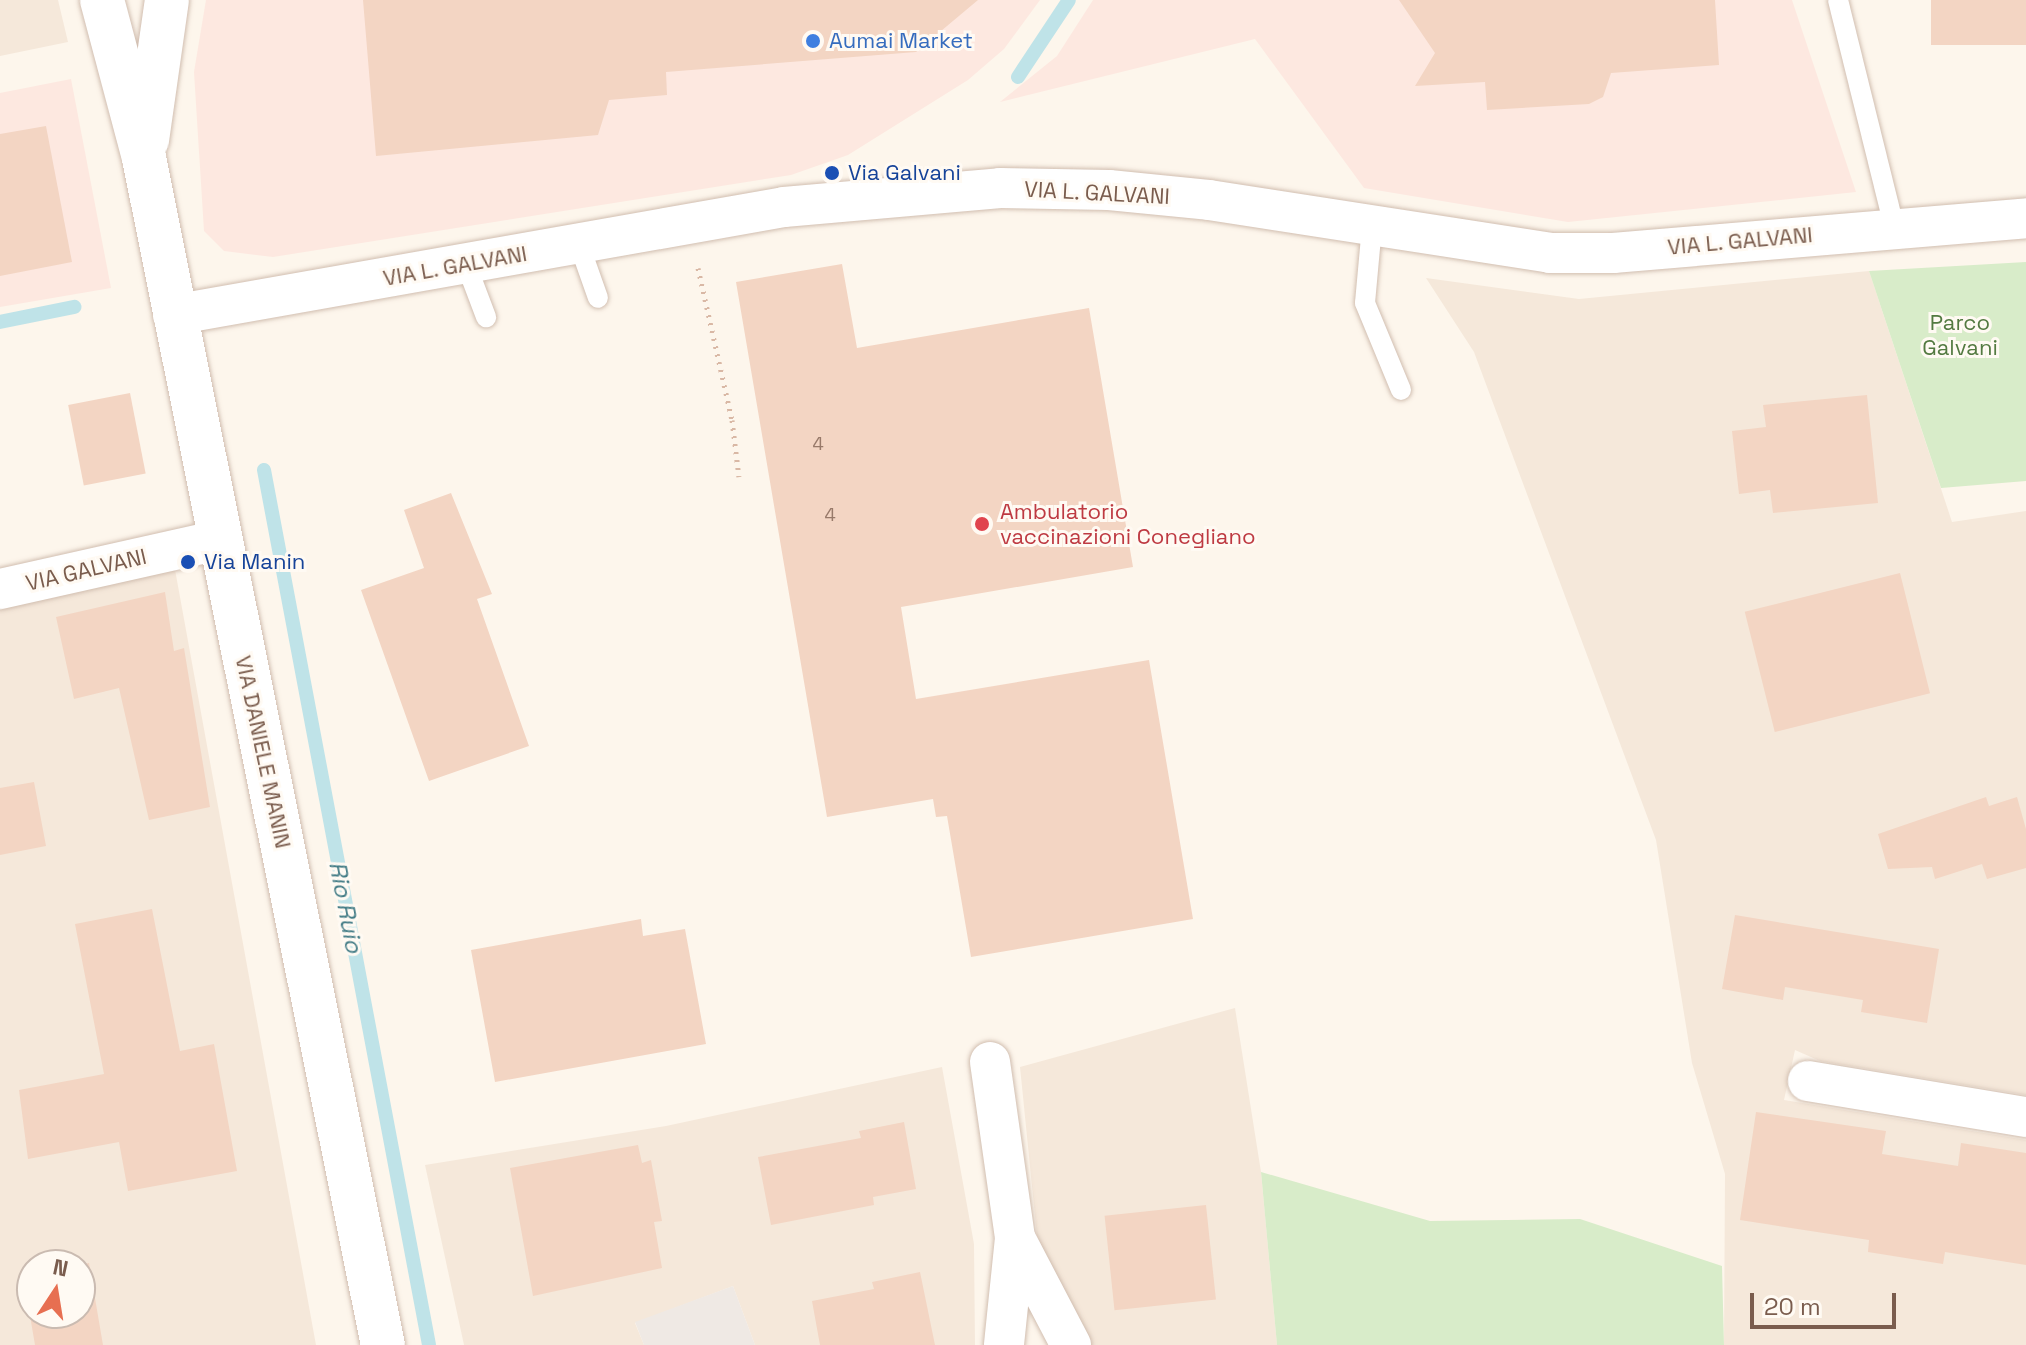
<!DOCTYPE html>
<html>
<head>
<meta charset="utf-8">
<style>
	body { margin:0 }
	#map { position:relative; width:2026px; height:1345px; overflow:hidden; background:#fdf6ec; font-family:"Space Grotesk",sans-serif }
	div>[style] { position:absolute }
	.residential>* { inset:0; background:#f5e8da }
	.commercial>* { inset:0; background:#fde8e0 }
	.industrial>* { inset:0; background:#efe9e4 }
	.green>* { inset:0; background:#d8ecc9 }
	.stream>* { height:14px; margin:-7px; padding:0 7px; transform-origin:7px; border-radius:7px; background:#bfe3e8 }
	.building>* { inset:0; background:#f3d5c3; transform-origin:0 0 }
	.path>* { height:5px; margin-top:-2.5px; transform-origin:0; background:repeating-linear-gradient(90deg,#d9b8a5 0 2px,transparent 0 8px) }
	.roads { filter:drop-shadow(0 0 2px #d1beb0) drop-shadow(0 0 2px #d1beb0) }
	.lane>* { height:20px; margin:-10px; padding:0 10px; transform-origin:10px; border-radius:10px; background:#fff }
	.street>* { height:40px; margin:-20px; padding:0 20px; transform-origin:20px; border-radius:20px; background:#fff }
	.secondary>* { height:44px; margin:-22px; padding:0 22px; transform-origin:22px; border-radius:22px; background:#fff }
	.dots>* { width:22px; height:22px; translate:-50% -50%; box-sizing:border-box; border:4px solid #fffaf3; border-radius:50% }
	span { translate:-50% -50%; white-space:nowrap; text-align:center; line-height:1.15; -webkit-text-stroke:6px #fffaf3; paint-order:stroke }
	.number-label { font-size:18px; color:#987a6a }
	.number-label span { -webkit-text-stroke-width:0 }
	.shop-label { font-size:22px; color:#366cbe }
	.left { translate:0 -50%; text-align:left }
	.transit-label { font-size:22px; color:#164399 }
	.street-label { font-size:22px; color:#7a5c4d }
	.park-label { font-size:22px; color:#537a41 }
	.health-label { font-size:22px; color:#be3a42 }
	.water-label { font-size:24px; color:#437c86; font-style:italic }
	.north { position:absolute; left:16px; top:1249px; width:80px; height:80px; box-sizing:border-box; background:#fffaf3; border:2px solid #cabbb1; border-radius:50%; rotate:12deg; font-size:22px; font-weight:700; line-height:32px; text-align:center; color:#7a5c4d }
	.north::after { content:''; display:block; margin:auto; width:28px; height:36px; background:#e76f51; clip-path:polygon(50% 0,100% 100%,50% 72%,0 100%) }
	.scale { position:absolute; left:1750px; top:1293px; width:146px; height:36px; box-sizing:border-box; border:4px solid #7a5c4d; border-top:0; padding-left:10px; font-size:24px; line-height:28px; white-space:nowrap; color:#7a5c4d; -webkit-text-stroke:6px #fffaf3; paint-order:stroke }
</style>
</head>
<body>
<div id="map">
	<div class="residential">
		<div style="clip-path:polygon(0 0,58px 0,68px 42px,0 56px)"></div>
		<div style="clip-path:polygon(1869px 271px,1952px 522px,2026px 511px,2026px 1095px,1820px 1061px,1795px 1050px,1784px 1100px,2026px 1140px,2026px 1345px,1724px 1345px,1725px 1174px,1692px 1063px,1656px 840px,1474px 352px,1426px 278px,1579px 299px)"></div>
		<div style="clip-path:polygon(evenodd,174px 564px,316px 1345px,0 1345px,0 602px,174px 564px,32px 1265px,80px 1265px,80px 1313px,32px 1313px,32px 1265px)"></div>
		<div style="clip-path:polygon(1235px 1008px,1261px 1172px,1277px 1345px,1089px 1345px,1037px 1236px,1020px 1067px)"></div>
		<div style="clip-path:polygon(942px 1067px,974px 1244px,975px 1345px,755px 1345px,733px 1286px,635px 1323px,644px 1345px,464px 1345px,425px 1165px,666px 1126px)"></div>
	</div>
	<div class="commercial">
		<div style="clip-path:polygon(206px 0,1040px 0,1004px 49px,968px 80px,848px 155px,791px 175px,273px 257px,224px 251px,204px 231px,194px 72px)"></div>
		<div style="clip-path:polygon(1093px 0,1792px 0,1856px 192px,1568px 222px,1364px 188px,1255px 39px,1000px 102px,1057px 56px)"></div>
		<div style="clip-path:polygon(71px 79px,111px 288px,0 307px,0 93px)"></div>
	</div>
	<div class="industrial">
		<div style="clip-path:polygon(733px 1286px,755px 1345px,644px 1345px,635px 1322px)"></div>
	</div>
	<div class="green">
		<div style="clip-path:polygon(2026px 262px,2026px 481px,1941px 488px,1869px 271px)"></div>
		<div style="clip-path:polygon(1261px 1172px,1430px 1221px,1580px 1219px,1722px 1266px,1724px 1345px,1277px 1345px)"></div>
	</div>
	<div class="stream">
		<div style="left:1018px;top:77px;width:92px;rotate:-56.5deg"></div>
		<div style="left:0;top:322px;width:76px;rotate:-11.5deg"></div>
		<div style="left:264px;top:470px;width:890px;rotate:79.32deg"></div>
	</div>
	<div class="building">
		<div style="clip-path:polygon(363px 0,978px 0,916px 52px,666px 72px,667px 95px,609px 100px,598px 135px,376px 156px)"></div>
		<div style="clip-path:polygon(1399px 0,1715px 0,1719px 65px,1611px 73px,1603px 97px,1589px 104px,1487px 110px,1485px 82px,1415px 86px,1435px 53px)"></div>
		<div style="left:1931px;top:0;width:95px;height:45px"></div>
		<div style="clip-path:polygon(46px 126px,72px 262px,0 276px,0 134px)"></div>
		<div style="clip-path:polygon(842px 264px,857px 348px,1089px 308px,1133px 567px,901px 607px,916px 699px,1149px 660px,1193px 919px,971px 957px,947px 816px,936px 817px,933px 799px,827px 817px,736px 282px)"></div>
		<div style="left:130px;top:393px;width:82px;height:63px;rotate:79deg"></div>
		<div style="clip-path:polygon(1867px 395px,1878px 503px,1773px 513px,1770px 490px,1739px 494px,1732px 431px,1766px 427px,1763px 405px)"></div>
		<div style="clip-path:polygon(451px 493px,492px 594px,477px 599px,529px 746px,429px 781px,361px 590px,424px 568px,404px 510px)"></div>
		<div style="left:1900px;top:573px;width:124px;height:160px;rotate:76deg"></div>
		<div style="clip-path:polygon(165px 592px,174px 651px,184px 648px,210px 807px,149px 820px,119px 688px,74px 699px,56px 617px)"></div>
		<div style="clip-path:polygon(34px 782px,46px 846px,0 855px,0 788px)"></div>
		<div style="clip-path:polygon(1986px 797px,1989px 806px,2017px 797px,2026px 829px,2026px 868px,1987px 879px,1982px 864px,1935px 879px,1932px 867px,1888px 869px,1878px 834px)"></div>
		<div style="clip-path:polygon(152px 909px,180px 1051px,214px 1044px,237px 1171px,128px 1191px,119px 1142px,28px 1159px,19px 1090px,104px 1074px,75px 924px)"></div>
		<div style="clip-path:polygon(1735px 915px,1939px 949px,1927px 1023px,1861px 1012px,1863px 1000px,1785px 987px,1783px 1000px,1722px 989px)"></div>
		<div style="clip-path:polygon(641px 919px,643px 936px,685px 929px,706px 1044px,495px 1082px,471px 950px)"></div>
		<div style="clip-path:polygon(1756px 1112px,1886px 1131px,1882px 1154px,1958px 1166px,1961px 1143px,2026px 1153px,2026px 1265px,1945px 1252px,1943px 1264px,1868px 1252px,1869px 1240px,1740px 1220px)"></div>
		<div style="clip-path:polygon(904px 1122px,916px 1189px,873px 1197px,874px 1205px,771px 1225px,758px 1157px,861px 1138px,859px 1131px)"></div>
		<div style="clip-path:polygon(638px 1145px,642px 1163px,651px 1160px,662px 1221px,654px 1222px,662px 1268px,533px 1296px,510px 1168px)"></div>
		<div style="left:1206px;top:1205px;width:95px;height:102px;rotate:84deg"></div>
		<div style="clip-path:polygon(89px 1263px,103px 1345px,35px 1345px,23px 1275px,32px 1273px,32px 1313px,80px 1313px,78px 1265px)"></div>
		<div style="clip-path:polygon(920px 1272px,935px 1345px,820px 1345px,812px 1301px,874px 1289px,872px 1282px)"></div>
	</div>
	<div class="path">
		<div style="left:698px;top:268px;width:156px;rotate:77.4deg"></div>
		<div style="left:732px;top:420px;width:57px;rotate:83deg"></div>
	</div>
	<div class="roads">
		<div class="lane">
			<div style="left:1838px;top:0;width:233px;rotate:76.1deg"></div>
			<div style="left:1372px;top:226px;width:77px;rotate:95.2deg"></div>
			<div style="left:1365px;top:303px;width:94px;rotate:67.5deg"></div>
			<div style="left:579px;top:244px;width:57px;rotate:70.6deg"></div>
			<div style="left:466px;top:264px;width:57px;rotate:69.3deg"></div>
		</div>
		<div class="street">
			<div style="left:173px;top:315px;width:620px;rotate:-10.02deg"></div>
			<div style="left:784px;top:207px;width:217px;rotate:-5deg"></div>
			<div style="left:1000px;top:188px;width:109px;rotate:1.1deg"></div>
			<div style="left:1109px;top:190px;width:100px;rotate:5.7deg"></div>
			<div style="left:1209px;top:200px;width:345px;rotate:8.8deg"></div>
			<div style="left:1550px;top:253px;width:63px"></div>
			<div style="left:1613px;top:253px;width:414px;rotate:-4.8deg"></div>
			<div style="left:0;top:589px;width:224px;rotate:-12.6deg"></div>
			<div style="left:990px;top:1062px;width:178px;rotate:81.9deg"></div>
			<div style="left:1015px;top:1238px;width:108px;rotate:95.9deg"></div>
			<div style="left:1808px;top:1081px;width:221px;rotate:9.4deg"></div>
			<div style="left:1015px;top:1238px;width:121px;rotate:62.4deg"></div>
		</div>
		<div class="secondary">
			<div style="left:102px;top:0;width:163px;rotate:75.1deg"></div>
			<div style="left:144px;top:158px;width:1211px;rotate:78.62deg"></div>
			<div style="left:147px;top:140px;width:141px;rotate:-81.9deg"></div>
		</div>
	</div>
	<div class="dots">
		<div style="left:813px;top:41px;background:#3f7fe0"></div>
		<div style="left:832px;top:173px;background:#1a4fb4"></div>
		<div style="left:982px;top:524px;background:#e0444e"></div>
		<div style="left:188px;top:562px;background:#1a4fb4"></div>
	</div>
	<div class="number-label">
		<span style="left:818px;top:444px">4</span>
		<span style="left:830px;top:515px">4</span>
	</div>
	<div class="shop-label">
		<span class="left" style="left:829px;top:41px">Aumai Market</span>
	</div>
	<div class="transit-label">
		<span class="left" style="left:848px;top:173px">Via Galvani</span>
		<span class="left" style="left:204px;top:562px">Via Manin</span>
	</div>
	<div class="street-label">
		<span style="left:1097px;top:193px;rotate:3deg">VIA L. GALVANI</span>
		<span style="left:1740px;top:241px;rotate:-5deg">VIA L. GALVANI</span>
		<span style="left:455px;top:266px;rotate:-10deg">VIA L. GALVANI</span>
		<span style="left:86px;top:570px;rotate:-13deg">VIA GALVANI</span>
		<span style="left:263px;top:752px;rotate:78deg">VIA DANIELE MANIN</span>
	</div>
	<div class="park-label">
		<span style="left:1960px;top:335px">Parco<br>Galvani</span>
	</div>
	<div class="health-label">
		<span class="left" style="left:1000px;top:524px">Ambulatorio<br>vaccinazioni Conegliano</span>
	</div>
	<div class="water-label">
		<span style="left:346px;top:907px;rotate:79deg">Rio Ruio</span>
	</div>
	<div class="north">N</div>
	<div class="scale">20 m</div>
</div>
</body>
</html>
